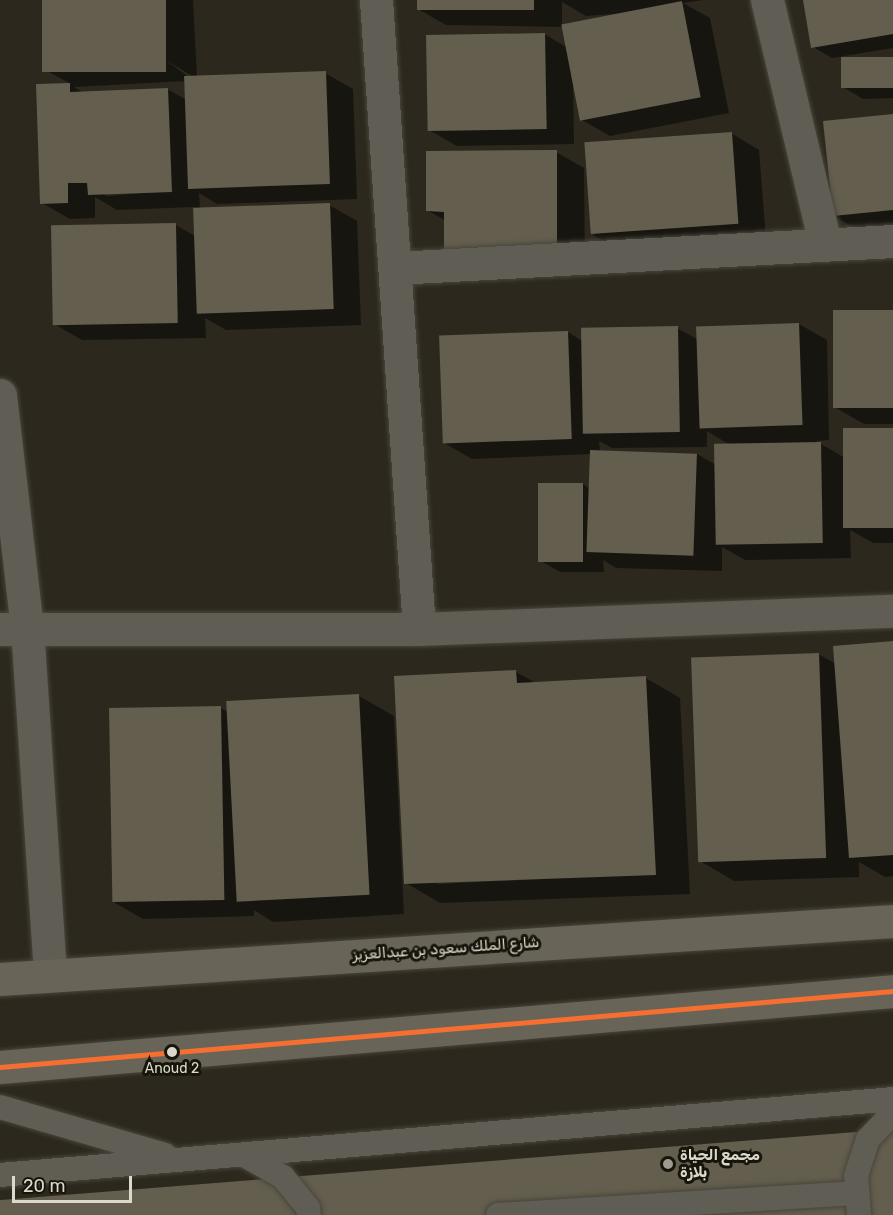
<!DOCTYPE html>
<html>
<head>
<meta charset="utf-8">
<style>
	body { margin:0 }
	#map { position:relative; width:893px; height:1215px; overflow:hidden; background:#2c281d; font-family:Rubik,"Noto Sans Arabic",sans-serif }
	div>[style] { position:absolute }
	.shadow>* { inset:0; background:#0007 }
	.building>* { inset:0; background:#635e4d; transform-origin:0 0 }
	.roads { filter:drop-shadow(0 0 2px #48453c) drop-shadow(0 0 2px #48453c) }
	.service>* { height:24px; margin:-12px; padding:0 12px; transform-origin:12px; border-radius:12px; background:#605d54 }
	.minor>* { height:33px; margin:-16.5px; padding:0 16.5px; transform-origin:16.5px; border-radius:16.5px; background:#605d54 }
	.tertiary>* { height:33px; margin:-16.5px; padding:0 16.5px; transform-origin:16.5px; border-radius:16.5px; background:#605d54 }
	.primary>* { height:33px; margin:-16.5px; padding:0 16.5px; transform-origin:16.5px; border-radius:16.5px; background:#696458 }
	.bus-1>* { height:4.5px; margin:-2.25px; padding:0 2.25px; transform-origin:2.25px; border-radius:2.25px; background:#f46f30 }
	.dots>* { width:16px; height:16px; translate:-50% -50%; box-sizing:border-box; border:3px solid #17150b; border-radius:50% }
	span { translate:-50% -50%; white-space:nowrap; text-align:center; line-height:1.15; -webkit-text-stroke:6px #17150b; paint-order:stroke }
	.bus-label { font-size:14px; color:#dcd9cc }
	.street-label { font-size:15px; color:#dcd9cc }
	.poi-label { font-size:15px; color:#dcd9cc; font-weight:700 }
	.left { translate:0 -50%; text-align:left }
	.scale { position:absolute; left:12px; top:1176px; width:120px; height:27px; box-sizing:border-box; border:3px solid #dcd9cc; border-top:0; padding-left:8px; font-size:18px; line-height:21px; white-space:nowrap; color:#dcd9cc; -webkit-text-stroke:4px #17150b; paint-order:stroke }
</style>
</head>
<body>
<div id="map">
	<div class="shadow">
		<div style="clip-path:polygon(evenodd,43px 0,193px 0,197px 77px,325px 73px,353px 89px,357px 199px,217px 204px,199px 193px,200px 209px,329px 205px,357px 221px,361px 325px,226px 330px,205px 318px,206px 338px,82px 340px,54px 324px,176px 225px,195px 236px,194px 207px,117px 210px,95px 197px,95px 218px,70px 219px,42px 203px,37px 86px,71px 84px,47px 71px,43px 0,164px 59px,192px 76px,189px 77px,164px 59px,43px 0,186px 81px,187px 100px,167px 89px,84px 93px,74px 87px,186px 81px,43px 0,180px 190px,107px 196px,101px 193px,180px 190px)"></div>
		<div style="clip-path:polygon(evenodd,418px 0,703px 0,683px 3px,710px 18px,729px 113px,610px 136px,582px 120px,573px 83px,574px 144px,457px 146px,429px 130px,544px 34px,568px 48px,563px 27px,446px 25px,418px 9px,418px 0,562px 2px,586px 16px,627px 13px,562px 25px,562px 2px)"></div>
		<div style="clip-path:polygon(805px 0,893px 0,893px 48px,832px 58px,813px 47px)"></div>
		<div style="clip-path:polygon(893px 59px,893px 98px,863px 99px,843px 87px)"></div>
		<div style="clip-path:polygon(893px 116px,893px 229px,862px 232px,834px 216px)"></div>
		<div style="clip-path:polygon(731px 133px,759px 150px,766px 240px,621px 251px,593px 235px)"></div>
		<div style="clip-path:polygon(556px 152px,584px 168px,585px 267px,446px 221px,427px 210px)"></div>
		<div style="clip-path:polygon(893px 312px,893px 424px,864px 424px,836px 408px)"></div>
		<div style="clip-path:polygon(evenodd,799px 324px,827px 340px,829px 440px,816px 441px,845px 458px,893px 430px,893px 543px,873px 543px,850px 530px,851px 558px,745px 560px,722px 547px,722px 571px,616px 568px,603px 560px,604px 572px,560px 572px,541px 561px,583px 484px,590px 489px,591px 454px,472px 459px,444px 443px,568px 332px,582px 341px,677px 328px,697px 339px,799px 324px,707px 431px,730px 445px,716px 465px,697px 454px,600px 451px,599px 441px,612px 448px,707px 447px,707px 431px)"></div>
		<div style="clip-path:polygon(893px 643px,893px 876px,885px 877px,859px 862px,859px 877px,734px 881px,700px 861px,818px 654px,836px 664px)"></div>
		<div style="clip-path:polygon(evenodd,516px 672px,536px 683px,646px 678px,680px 698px,690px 894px,440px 903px,406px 883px,516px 672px,544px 879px,437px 884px,437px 881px,544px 879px)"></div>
		<div style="clip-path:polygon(359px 696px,394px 716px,404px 914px,273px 922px,254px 910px,254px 916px,143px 919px,115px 903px,110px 716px,221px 708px,228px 712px)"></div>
		<div style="clip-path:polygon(893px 1130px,893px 1215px,0 1215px,0 1200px)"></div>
	</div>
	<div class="building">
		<div style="left:42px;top:0;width:124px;height:72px"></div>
		<div style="left:417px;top:0;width:117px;height:10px"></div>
		<div style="clip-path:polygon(803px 0,893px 0,893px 34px,811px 48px)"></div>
		<div style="left:682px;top:1px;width:98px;height:123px;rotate:79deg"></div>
		<div style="left:545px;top:33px;width:96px;height:119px;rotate:89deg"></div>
		<div style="left:893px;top:57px;width:31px;height:52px;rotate:90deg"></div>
		<div style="left:326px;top:71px;width:113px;height:142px;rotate:88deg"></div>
		<div style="clip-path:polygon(70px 83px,70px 92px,168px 88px,172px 192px,88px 195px,87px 183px,68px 183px,68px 203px,40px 204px,36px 84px)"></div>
		<div style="clip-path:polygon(893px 114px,893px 210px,833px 216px,823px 121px)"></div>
		<div style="left:732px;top:132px;width:92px;height:148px;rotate:86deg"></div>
		<div style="clip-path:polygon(557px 150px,557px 252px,444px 252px,444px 212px,426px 211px,426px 151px)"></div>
		<div style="left:330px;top:203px;width:106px;height:137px;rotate:88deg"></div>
		<div style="left:176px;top:223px;width:100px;height:125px;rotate:89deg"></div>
		<div style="left:893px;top:310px;width:98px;height:60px;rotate:90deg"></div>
		<div style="left:799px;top:323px;width:102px;height:103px;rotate:88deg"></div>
		<div style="left:678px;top:326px;width:106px;height:97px;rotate:89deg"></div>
		<div style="left:568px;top:331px;width:108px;height:129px;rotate:88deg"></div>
		<div style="left:893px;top:428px;width:100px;height:50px;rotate:90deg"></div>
		<div style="left:821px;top:442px;width:101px;height:107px;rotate:89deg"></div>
		<div style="left:590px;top:450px;width:107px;height:102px;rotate:2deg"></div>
		<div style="left:538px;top:483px;width:45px;height:79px"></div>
		<div style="clip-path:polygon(893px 641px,893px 855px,849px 858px,833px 646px)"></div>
		<div style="left:819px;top:653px;width:205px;height:128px;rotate:88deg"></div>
		<div style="clip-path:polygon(516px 670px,517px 683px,646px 676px,656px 875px,404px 884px,394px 676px)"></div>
		<div style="left:359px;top:694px;width:201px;height:133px;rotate:87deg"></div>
		<div style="left:221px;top:706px;width:194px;height:112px;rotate:89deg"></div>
		<div style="clip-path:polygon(893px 1129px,893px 1215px,0 1215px,0 1200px)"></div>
	</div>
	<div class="roads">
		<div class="service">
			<div style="left:0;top:1107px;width:172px;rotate:16.2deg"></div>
			<div style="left:244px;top:1155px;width:45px;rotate:29.4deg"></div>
			<div style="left:283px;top:1177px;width:40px;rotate:51deg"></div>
			<div style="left:308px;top:1208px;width:7px;rotate:82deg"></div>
			<div style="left:0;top:1175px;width:896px;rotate:-4.86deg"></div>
			<div style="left:498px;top:1215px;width:360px;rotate:-3.5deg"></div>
			<div style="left:859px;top:1215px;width:39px;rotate:-94deg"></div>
			<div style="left:856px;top:1176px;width:39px;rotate:-72deg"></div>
			<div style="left:868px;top:1139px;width:36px;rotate:-46deg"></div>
		</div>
		<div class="minor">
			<div style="left:376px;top:0;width:630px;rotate:86.09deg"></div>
			<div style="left:767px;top:0;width:251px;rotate:76.6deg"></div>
			<div style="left:395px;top:268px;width:499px;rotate:-3.1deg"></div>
			<div style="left:0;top:629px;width:419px"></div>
			<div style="left:419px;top:629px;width:474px;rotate:-2.2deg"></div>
		</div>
		<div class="tertiary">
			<div style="left:0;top:395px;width:234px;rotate:83.4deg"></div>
			<div style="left:27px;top:627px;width:348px;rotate:86.2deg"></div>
		</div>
		<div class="primary">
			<div style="left:0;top:979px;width:895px;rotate:-3.72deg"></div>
			<div style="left:0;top:1067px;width:896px;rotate:-4.86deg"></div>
		</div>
	</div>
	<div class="bus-1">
		<div style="left:0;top:1067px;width:896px;rotate:-4.86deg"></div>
	</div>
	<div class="dots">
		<div style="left:172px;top:1052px;background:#dcd9cc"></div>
		<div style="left:668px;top:1164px;background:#9e9b8f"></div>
	</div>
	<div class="bus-label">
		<span style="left:172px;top:1069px">Anoud 2</span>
	</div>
	<div class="street-label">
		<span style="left:446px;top:949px;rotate:-4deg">شارع الملك سعود بن عبدالعزيز</span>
	</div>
	<div class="poi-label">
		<span class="left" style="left:680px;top:1164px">مجمع الحياة<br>بلازة</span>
	</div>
	<div class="scale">20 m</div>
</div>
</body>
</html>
